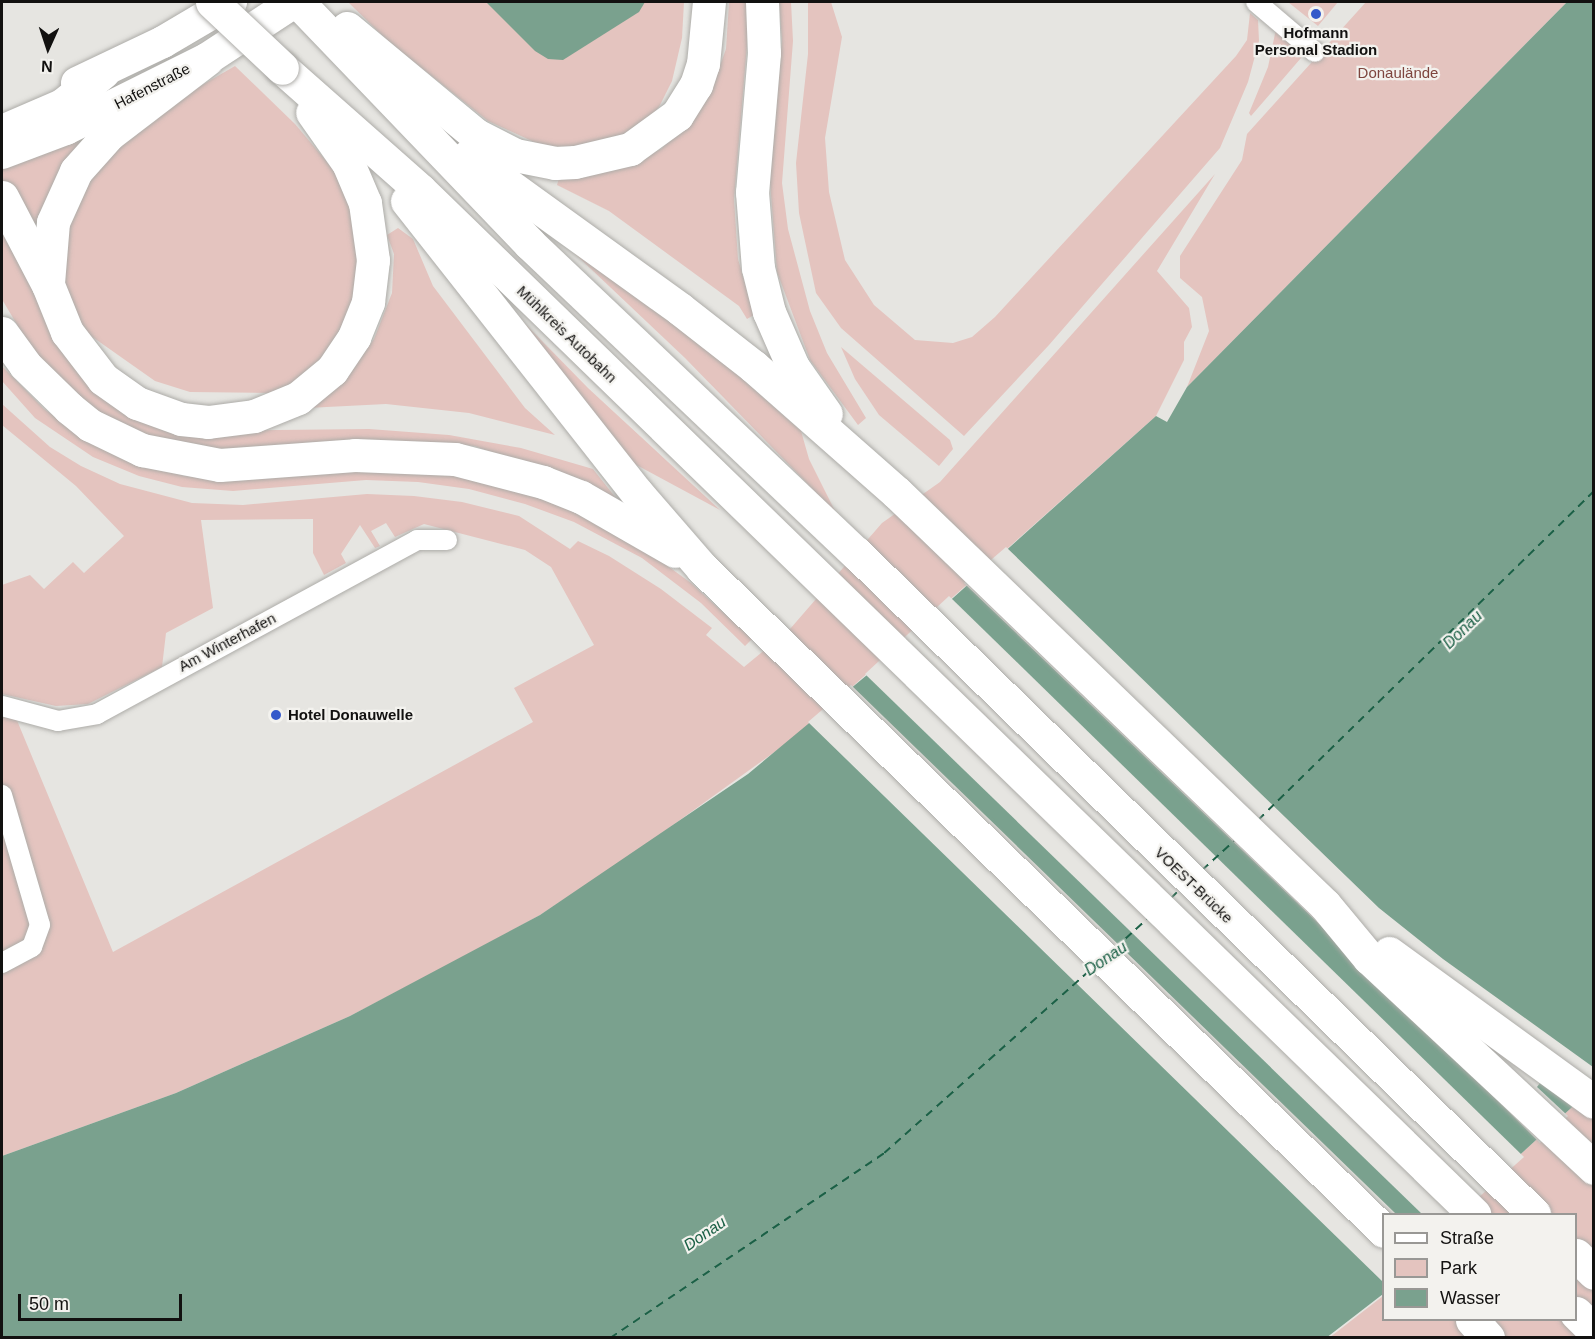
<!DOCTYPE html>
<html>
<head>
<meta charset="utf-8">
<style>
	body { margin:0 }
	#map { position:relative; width:1595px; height:1339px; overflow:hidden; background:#e6e5e1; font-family:Arial,sans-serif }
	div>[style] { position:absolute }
	.green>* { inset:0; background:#e4c4bf }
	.water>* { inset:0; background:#7aa18e }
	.pier>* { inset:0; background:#e6e5e1 }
	.ferry>* { height:1.5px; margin-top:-0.75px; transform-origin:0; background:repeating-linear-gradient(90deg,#1b6046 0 8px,transparent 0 14px) }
	.roads { filter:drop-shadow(0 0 2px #adaca8) drop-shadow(0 0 2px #adaca8) }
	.minor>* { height:20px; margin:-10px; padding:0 10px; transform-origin:10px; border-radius:10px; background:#fff }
	.primary>* { height:32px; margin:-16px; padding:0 16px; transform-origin:16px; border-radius:16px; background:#fff }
	.motorway>* { height:33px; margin:-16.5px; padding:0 16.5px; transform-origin:16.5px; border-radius:16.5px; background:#fff }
	.bridges { filter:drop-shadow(0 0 2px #adaca8) drop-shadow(0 0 2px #adaca8) }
	.motorway-bridge>* { height:33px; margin:-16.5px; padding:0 16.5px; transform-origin:16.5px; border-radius:16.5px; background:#fff }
	.dots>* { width:16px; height:16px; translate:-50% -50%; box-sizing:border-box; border:3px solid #f3f2ee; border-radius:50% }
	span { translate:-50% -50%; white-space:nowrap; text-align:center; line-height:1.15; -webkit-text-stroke:4.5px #f3f2ee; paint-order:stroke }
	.poi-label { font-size:15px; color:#121110; font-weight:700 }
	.left { translate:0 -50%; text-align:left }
	.park-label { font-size:15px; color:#7e453e }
	.street-label { font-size:15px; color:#121110 }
	.water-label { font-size:16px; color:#1b6046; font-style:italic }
	.frame { position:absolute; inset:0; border:3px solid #121110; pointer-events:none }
	.legend { position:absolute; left:1382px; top:1213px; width:195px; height:108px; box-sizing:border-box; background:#f3f2ee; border:2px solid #999895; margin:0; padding:8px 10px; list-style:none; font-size:18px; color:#121110 }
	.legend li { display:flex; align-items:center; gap:12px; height:30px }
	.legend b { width:30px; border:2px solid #999895 }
	.north { position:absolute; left:18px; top:18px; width:60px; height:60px; -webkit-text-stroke:4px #f3f2ee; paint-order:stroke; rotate:183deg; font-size:16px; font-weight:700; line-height:24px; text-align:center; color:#121110 }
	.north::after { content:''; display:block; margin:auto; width:21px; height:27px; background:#121110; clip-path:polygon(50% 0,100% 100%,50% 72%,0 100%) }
	.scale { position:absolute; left:18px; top:1294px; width:164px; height:27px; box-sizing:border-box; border:3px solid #121110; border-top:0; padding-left:8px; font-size:18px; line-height:21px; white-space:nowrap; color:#121110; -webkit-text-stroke:4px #f3f2ee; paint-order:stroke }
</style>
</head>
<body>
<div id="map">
	<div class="green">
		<div style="clip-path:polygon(348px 2px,684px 2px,682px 38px,672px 81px,659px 107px,644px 124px,620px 137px,571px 148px,545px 147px,488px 121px,389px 42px)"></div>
		<div style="clip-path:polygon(729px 2px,747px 2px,749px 22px,734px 199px,738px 259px,754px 315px,747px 319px,739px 306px,609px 211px,557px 185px,560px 175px,575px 177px,613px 170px,661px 149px,693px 119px,714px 82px,726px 49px)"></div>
		<div style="clip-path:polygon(779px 2px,791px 2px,793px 41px,782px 183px,788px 229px,810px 311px,827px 353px,866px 418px,858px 425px,810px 360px,777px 272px,770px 182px,782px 40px)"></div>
		<div style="clip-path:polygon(808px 2px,831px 2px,842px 37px,825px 138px,829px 192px,845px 260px,874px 305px,915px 340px,953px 343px,972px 337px,995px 317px,1236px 56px,1247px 40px,1250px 13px,1258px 20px,1259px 41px,1248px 82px,1220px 148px,1049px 345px,964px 436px,841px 328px,816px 293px,799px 213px,796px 163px,808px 54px)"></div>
		<div style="clip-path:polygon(1288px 2px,1338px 2px,1318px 26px)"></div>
		<div style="clip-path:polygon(1366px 2px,1567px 2px,1187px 387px,1209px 331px,1202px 297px,1180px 278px,1180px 256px,1242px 160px,1247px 134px)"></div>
		<div style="clip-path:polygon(1276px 29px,1307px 51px,1251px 116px,1249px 113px,1268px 67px)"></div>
		<div style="clip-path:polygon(235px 66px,295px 124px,333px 169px,351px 200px,361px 262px,347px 332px,299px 383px,269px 393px,190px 392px,155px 381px,84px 331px,62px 299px,58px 253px,82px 173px,152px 114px)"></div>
		<div style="clip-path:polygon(106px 124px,41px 255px,2px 181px,2px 168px)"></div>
		<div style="clip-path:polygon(1215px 174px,1157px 271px,1189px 308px,1192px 327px,1184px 342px,1184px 360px,1156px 416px,798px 735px,630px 856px,540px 915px,454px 962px,350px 1016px,176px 1093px,2px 1156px,2px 717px,16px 718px,113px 952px,533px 722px,514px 688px,594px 645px,551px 567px,525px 550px,424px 524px,395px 537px,386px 523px,371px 531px,380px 546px,375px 548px,360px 525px,341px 554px,346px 563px,324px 575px,313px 553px,313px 519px,201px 520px,213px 608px,166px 633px,162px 667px,88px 704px,56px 706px,2px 694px,2px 585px,30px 575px,44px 589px,73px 562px,84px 573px,124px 536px,76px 486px,2px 425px,2px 404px,50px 447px,81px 466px,120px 484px,192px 503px,243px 505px,367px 494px,414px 496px,462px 502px,519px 516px,570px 549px,578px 541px,609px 556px,661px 589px,712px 628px,706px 635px,744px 667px,790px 629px,882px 523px,940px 482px)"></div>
		<div style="clip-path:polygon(2px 215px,33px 291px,181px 431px,369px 429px,449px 435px,521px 448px,593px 469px,619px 502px,475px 446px,432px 442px,219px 451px,125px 430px,79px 400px,35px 355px,3px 301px)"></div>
		<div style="clip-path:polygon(398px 228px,413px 239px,433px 286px,525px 408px,555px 435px,469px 413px,386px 404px,307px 408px,346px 377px,374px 339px,392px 293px,394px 254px,387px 235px)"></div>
		<div style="clip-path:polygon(554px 234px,665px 310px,801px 431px,809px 459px,836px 513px,685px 358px)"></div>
		<div style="clip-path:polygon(501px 299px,588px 388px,720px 510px,618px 455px)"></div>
		<div style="clip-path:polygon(841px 347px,950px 440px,953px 449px,939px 466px,879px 415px,855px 379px)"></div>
		<div style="clip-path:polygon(2px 366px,44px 409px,99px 447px,184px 476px,231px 479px,419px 468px,534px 491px,628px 537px,691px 583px,752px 639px,745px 646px,701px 603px,642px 558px,574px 522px,525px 504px,469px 489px,418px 482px,366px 480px,233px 491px,182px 487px,139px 476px,93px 457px,35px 418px,2px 381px)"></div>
		<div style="clip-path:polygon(1593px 1088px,1593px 1337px,1329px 1338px,1383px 1296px,1384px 1320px,1576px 1320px,1576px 1214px,1455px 1214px)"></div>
	</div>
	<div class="water">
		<div style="clip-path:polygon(486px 2px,645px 2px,639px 12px,563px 60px,548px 59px,535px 51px)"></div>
		<div style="clip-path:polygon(1567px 2px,1593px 2px,1593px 1088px,1455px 1214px,1384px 1214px,1383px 1294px,1326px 1338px,2px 1338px,2px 1156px,176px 1093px,350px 1016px,540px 915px,748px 774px,867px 675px,1156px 416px,1167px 422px,1187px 387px)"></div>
	</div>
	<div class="pier">
		<div style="clip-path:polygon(1006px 547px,1379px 908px,1443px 959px,1593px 1067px,1594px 1092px,1540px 1083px,1537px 1087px,1568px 1116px,1540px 1143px,1392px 994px,964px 583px)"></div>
		<div style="clip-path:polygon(949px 596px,1524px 1157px,1460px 1214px,1422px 1214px,865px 674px)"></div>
		<div style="clip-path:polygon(851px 685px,1396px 1214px,1384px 1214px,1383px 1282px,808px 722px)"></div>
	</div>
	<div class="ferry">
		<div style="left:1258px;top:820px;width:470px;rotate:-44.4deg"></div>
		<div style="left:1202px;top:870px;width:43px;rotate:-42.2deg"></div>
		<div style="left:1171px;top:898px;width:10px;rotate:-45deg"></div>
		<div style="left:1115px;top:948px;width:43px;rotate:-42.2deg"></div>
		<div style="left:610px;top:1338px;width:331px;rotate:-34deg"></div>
		<div style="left:884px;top:1153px;width:277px;rotate:-41.6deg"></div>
	</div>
	<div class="roads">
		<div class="minor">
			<div style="left:1256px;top:2px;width:77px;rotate:40.3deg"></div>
			<div style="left:2px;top:706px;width:58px;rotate:15deg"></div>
			<div style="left:58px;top:721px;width:40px;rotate:-10deg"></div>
			<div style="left:97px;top:714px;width:364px;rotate:-28.5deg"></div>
			<div style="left:417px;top:540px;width:30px"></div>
			<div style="left:2px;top:795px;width:135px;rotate:73.7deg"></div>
			<div style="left:40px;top:925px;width:23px;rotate:110deg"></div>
			<div style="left:32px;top:947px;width:34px;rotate:152deg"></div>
		</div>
		<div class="primary">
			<div style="left:77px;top:83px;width:95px;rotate:-25.5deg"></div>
			<div style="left:163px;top:42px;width:79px;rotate:-30.5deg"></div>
			<div style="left:2px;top:153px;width:68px;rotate:-20.6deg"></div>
			<div style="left:66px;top:129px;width:157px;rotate:-26.4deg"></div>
			<div style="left:207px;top:59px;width:104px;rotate:-33.2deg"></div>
		</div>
		<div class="motorway">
			<div style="left:298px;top:2px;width:335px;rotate:46.2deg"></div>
			<div style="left:530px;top:244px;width:449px;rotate:43.5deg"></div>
			<div style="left:856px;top:553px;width:947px;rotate:44.27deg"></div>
			<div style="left:762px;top:2px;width:51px;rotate:87.8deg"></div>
			<div style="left:764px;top:53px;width:140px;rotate:94.9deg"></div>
			<div style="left:752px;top:192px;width:76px;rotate:85.5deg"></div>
			<div style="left:758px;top:268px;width:45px;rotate:76deg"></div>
			<div style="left:769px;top:312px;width:60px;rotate:66.4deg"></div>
			<div style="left:793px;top:367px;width:57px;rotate:54.9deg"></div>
			<div style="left:347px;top:28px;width:168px;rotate:39.7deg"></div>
			<div style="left:476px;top:135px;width:44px;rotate:27.1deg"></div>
			<div style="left:515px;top:155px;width:41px;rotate:11.3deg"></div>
			<div style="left:555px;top:163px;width:20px;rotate:-3deg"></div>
			<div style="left:575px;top:162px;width:57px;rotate:-13.3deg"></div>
			<div style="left:630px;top:149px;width:58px;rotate:-35.9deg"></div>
			<div style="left:677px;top:115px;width:36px;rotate:-58deg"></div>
			<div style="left:696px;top:85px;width:22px;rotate:-72deg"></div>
			<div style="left:703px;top:64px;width:62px;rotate:-84.5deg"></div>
			<div style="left:282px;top:68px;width:184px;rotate:41.5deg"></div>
			<div style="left:420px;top:190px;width:1470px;rotate:44.17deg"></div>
			<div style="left:2px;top:131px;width:65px;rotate:-23.4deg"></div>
			<div style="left:62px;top:105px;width:53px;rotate:-38.8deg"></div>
			<div style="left:468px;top:156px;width:261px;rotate:35.8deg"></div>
			<div style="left:680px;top:309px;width:93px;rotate:38deg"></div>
			<div style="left:753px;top:366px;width:191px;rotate:41.4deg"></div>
			<div style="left:896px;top:492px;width:595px;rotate:43.91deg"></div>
			<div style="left:1325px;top:905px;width:69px;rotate:50.3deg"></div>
			<div style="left:1369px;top:958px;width:308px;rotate:43deg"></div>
			<div style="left:2px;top:197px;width:99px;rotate:62.4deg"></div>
			<div style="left:48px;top:285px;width:51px;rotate:68deg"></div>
			<div style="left:67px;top:332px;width:59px;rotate:52.5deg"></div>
			<div style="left:103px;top:379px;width:42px;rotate:35.2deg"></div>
			<div style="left:137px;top:403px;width:47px;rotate:20deg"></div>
			<div style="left:181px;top:419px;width:27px;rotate:6deg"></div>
			<div style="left:208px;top:422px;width:46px;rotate:-7.4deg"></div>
			<div style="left:254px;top:416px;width:48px;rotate:-22.2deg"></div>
			<div style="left:298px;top:398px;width:44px;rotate:-39.5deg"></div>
			<div style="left:332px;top:370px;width:40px;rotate:-56deg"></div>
			<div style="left:354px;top:337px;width:38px;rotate:-68deg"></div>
			<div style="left:368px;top:302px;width:42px;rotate:-83.2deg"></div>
			<div style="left:373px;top:260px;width:58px;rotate:-98deg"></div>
			<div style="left:365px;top:203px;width:43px;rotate:-113deg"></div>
			<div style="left:348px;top:163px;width:62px;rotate:-125.2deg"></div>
			<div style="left:407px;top:201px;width:372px;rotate:51.8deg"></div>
			<div style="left:637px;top:493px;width:99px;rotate:49.1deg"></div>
			<div style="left:702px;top:568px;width:951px;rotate:44.19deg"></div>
			<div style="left:48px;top:283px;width:61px;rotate:-85.3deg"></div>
			<div style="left:53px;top:222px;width:56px;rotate:-65.7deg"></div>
			<div style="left:76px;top:171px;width:50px;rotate:-48.3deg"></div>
			<div style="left:109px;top:134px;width:123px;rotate:-37.4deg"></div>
			<div style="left:2px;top:333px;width:39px;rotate:54deg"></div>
			<div style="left:25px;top:365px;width:62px;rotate:44.3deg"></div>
			<div style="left:69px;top:408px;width:27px;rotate:39deg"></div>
			<div style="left:90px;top:425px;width:58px;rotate:25.7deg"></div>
			<div style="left:142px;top:450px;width:79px;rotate:10.9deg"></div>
			<div style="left:220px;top:465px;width:135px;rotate:-4.2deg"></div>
			<div style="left:355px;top:455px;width:100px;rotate:2.3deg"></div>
			<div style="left:455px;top:459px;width:91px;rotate:14.6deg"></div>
			<div style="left:543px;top:482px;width:41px;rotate:21.5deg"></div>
			<div style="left:581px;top:497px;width:108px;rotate:29.9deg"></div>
			<div style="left:1389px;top:953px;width:253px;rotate:36deg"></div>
			<div style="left:1576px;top:1255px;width:25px;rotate:45deg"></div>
			<div style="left:1576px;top:1313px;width:25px;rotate:45deg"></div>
			<div style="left:1472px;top:1320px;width:24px;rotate:48deg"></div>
		</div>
	</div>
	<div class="bridges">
		<div class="motorway-bridge">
			<div style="left:212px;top:2px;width:96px;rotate:43.3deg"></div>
		</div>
	</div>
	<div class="dots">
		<div style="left:1316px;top:14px;background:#3459ca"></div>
		<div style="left:276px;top:715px;background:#3459ca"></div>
	</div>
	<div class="poi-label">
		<span style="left:1316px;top:41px">Hofmann<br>Personal Stadion</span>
		<span class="left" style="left:288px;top:715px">Hotel Donauwelle</span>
	</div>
	<div class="park-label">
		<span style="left:1398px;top:73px">Donaulände</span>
	</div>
	<div class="street-label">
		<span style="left:152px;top:86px;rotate:-27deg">Hafenstraße</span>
		<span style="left:567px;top:334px;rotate:44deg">Mühlkreis Autobahn</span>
		<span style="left:227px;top:642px;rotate:-28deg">Am Winterhafen</span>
		<span style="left:1194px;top:885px;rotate:44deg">VOEST-Brücke</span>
	</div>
	<div class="water-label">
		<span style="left:1463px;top:630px;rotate:-44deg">Donau</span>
		<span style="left:1106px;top:959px;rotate:-34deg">Donau</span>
		<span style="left:705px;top:1234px;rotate:-34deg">Donau</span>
	</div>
	<div class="frame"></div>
	<ul class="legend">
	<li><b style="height:8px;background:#fff"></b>Straße</li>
	<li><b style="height:16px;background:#e4c4bf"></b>Park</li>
	<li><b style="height:16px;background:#7aa18e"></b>Wasser</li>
	</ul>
	<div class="north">N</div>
	<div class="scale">50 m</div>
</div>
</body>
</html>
